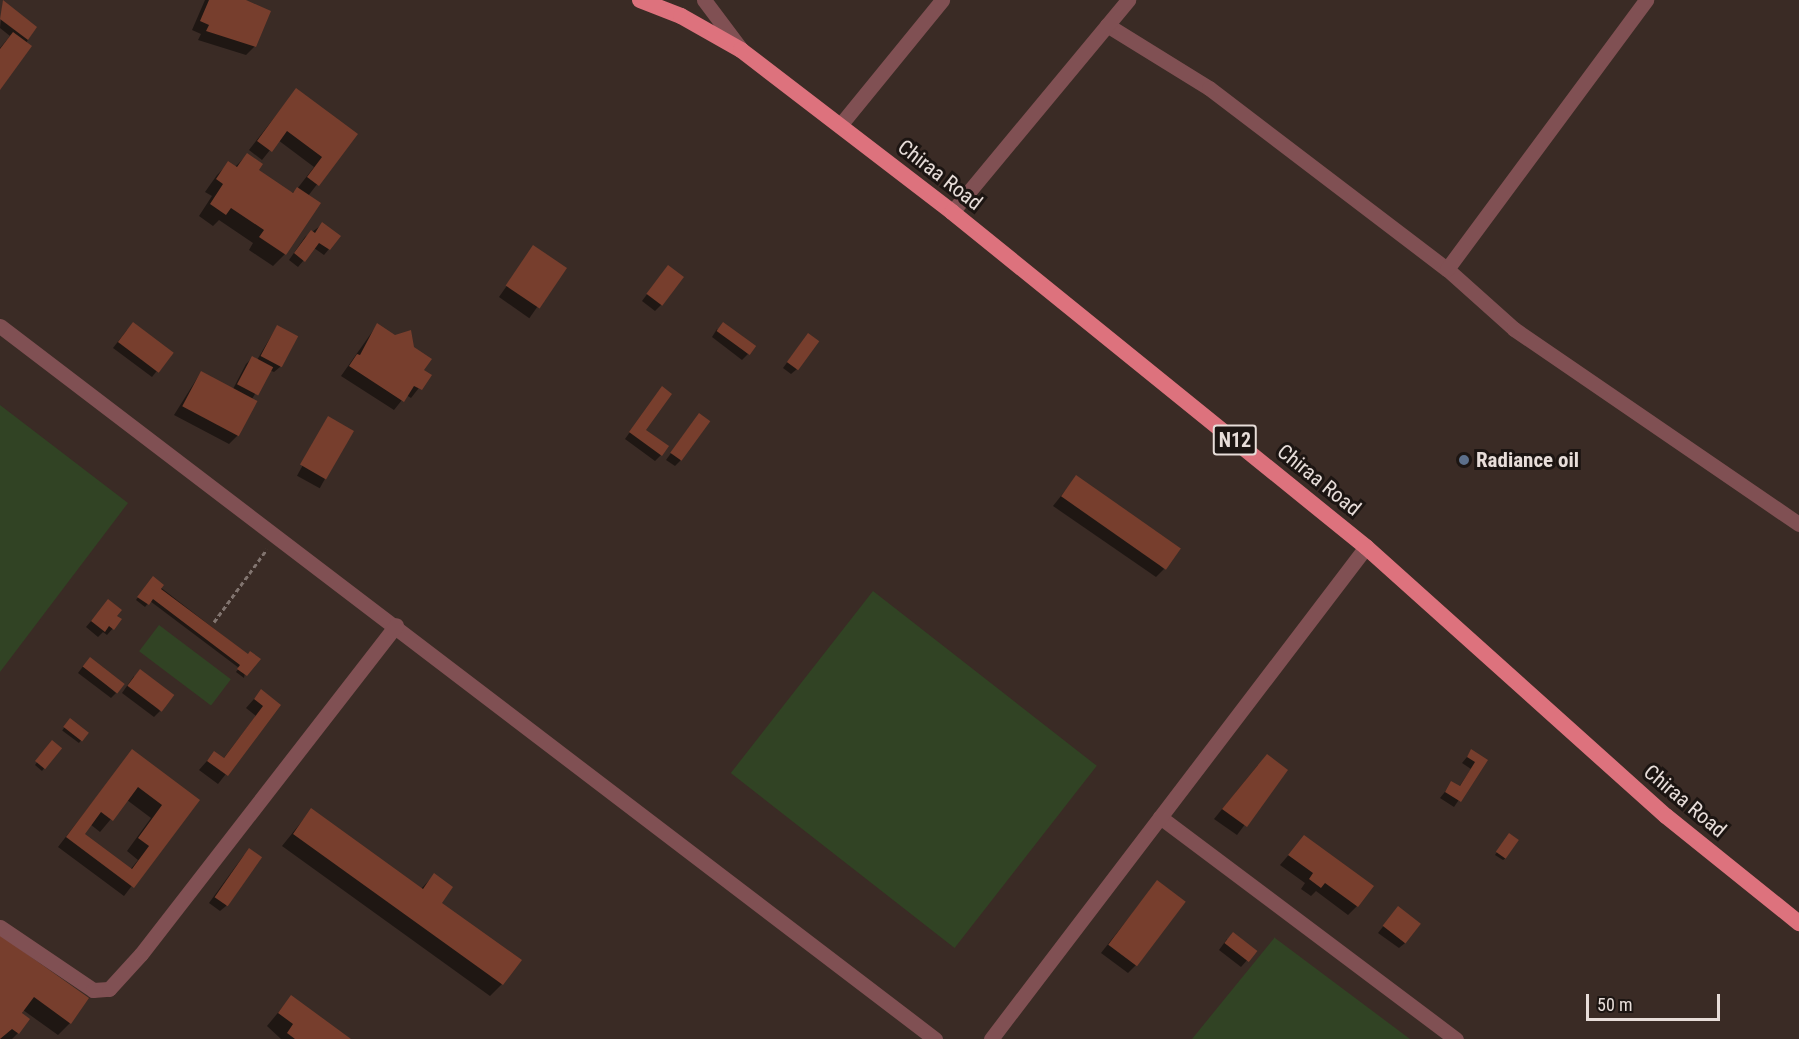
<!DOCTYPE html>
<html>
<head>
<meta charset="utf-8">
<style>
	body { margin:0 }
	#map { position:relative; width:1799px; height:1039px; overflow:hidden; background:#3a2b25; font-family:"Roboto Condensed",sans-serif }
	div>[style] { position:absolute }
	.green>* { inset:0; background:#314324; transform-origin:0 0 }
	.shadow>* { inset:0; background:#0007; transform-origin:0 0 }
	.building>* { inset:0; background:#773e2d; transform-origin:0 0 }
	.path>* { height:3px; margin-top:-1.5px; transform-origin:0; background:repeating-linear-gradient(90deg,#81746f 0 4.5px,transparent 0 7.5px) }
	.minor>* { height:15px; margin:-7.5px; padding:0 7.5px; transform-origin:7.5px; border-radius:7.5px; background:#805053 }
	.trunk>* { height:16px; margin:-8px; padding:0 8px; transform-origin:8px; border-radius:8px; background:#dd727d }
	.dots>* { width:16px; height:16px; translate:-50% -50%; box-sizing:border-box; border:3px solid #1c1512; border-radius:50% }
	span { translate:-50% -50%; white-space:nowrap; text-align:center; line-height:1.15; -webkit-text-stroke:6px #1c1512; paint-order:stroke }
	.shield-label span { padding:2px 4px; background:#1c1512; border:2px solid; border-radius:4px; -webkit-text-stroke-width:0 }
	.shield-label { font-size:20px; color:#e7ddd9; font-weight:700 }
	.street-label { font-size:21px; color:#e7ddd9 }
	.poi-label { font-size:21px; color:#e7ddd9; font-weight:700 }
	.left { translate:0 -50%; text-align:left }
	.scale { position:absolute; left:1586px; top:994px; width:134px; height:27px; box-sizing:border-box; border:3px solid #e7ddd9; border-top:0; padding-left:8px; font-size:18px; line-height:21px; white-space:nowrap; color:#e7ddd9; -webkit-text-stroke:4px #1c1512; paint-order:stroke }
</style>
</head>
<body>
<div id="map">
	<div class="green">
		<div style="clip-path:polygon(0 405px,128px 503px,0 672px)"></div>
		<div style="left:873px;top:591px;width:284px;height:231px;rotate:38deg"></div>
		<div style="left:159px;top:625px;width:90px;height:33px;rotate:37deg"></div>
		<div style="clip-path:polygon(1275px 937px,1275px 938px,1410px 1039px,1192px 1039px)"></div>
	</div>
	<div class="shadow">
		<div style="clip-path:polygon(205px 0,242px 0,255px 46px,246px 55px,198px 40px,201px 34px,192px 30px)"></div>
		<div style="clip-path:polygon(3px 2px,35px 28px,0 87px,0 48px,10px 36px,0 28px)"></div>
		<div style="clip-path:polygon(296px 90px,356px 134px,308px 196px,285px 254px,273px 266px,249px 250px,253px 243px,219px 220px,213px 226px,199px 216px,212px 196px,205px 192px,217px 175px,229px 163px,235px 167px,247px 155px,257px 171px,291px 194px,297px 189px,314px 167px,278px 140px,262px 160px,249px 150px)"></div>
		<div style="clip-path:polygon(323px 224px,329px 249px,324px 255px,314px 248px,298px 267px,289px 260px,305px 237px)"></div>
		<div style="left:534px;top:247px;width:37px;height:61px;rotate:35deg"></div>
		<div style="clip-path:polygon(663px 273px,661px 305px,655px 311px,642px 301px)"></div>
		<div style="clip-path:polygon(377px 325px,412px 348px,422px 371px,429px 375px,411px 398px,406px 395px,394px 410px,341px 376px)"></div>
		<div style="clip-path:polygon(277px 326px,280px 367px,274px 372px,269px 370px,252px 399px,238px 435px,229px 444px,174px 415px,201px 372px,233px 389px,246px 364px,252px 358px,257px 360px)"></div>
		<div style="clip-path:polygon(717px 329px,748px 354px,742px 360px,712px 337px)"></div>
		<div style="clip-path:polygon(127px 330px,171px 353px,152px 377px,113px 348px)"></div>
		<div style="clip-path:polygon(803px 341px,797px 369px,791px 374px,783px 368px)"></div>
		<div style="clip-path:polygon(657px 394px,644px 430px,661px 455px,655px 461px,625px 439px)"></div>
		<div style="clip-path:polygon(699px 415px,680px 461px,675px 466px,666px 460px)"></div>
		<div style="left:329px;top:418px;width:26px;height:66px;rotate:29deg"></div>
		<div style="clip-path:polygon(1076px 477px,1164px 569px,1156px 577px,1053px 506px)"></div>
		<div style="clip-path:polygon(151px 580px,248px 655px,244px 678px,236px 672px,239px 668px,150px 601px,145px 607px,136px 600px)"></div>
		<div style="clip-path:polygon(103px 607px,120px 620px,107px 635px,103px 632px,98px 637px,86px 627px)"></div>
		<div style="clip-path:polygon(84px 665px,116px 693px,111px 698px,78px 673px)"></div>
		<div style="clip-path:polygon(134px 676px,160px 711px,154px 717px,122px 693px)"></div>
		<div style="clip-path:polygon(261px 691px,279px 706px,218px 784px,199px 770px,214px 753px,223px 759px,256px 716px,246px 708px)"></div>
		<div style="left:70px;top:720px;width:21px;height:13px;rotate:37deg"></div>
		<div style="clip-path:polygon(50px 745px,60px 748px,42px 771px,35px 765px)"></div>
		<div style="clip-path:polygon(evenodd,132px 751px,198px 800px,124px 896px,58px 847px,132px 751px,127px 800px,151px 818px,127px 851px,138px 860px,130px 870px,83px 834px,90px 824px,100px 832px,127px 800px)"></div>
		<div style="clip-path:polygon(1472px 751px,1486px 760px,1454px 807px,1440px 798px,1452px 783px,1459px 787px,1471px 769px,1462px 763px)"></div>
		<div style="clip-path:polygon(1258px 765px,1286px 770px,1237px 835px,1214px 819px)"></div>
		<div style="clip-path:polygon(311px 810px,421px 889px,434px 875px,440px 903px,502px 984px,490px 996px,282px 846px)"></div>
		<div style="clip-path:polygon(1304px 837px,1357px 906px,1348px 915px,1316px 891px,1311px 896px,1301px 889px,1305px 883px,1280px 865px)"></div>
		<div style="clip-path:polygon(1507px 838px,1506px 858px,1503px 860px,1495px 855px)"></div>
		<div style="clip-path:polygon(244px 855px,226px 906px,220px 911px,209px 903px)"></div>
		<div style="clip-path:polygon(1157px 882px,1136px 965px,1128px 973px,1101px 953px)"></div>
		<div style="clip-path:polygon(1393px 914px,1405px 943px,1399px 948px,1378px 933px)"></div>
		<div style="clip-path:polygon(0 937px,70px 1023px,58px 1035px,23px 1010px,18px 1033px,12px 1039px,0 1039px)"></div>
		<div style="clip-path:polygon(1227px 939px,1255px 951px,1241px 967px,1219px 950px)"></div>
		<div style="clip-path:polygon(291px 997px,348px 1039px,281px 1039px,267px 1026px)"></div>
	</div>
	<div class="building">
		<div style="clip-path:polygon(3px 0,37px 27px,28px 40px,0 19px)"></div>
		<div style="clip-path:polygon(209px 0,246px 0,271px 11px,256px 47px,206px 31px,209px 25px,200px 21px)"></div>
		<div style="clip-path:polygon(13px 32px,32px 46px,0 90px,0 49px)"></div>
		<div style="clip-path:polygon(296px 88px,358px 134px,319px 186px,307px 177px,322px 157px,287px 131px,272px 152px,257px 141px)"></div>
		<div style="clip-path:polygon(247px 153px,263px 164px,259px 170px,293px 193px,297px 187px,321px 203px,286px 255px,259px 237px,264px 230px,231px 208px,226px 215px,210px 204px,223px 184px,216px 179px,228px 161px,237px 167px)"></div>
		<div style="clip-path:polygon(322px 222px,341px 236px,330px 250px,319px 243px,305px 262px,294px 253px,311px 230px,315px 233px)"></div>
		<div style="left:533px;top:245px;width:41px;height:49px;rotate:34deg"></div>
		<div style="left:668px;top:265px;width:20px;height:36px;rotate:37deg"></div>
		<div style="left:133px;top:322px;width:51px;height:25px;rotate:37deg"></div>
		<div style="left:723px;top:322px;width:41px;height:11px;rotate:36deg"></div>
		<div style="clip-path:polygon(377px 323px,395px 335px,411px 330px,414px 347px,432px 359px,424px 370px,432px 375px,422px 390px,414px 386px,404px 402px,349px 366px,357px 354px,360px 355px)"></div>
		<div style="left:277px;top:325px;width:24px;height:35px;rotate:28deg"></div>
		<div style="left:808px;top:333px;width:14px;height:36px;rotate:36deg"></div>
		<div style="left:252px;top:356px;width:24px;height:32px;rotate:28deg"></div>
		<div style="left:201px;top:371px;width:64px;height:40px;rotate:28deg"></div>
		<div style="clip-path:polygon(662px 386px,672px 394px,646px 430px,669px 446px,662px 456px,629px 432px)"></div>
		<div style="left:699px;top:413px;width:14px;height:49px;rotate:36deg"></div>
		<div style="left:328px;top:416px;width:30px;height:56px;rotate:30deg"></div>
		<div style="left:1076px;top:475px;width:128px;height:26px;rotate:35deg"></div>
		<div style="clip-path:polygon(153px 576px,164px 585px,161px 589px,248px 654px,250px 651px,261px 659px,247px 676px,237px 669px,240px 665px,153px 599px,149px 605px,137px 597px)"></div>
		<div style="clip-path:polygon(108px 599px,122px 610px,117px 616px,122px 619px,114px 630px,109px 626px,105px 632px,91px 621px)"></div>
		<div style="left:90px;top:657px;width:44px;height:12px;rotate:38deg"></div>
		<div style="left:140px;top:669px;width:43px;height:21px;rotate:37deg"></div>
		<div style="clip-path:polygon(261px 689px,281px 705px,228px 776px,207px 761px,214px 751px,224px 758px,263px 706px,254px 699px)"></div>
		<div style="left:70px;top:718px;width:24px;height:11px;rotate:38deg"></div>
		<div style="left:52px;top:740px;width:13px;height:27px;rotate:39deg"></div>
		<div style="clip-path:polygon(evenodd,132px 749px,200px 800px,134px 888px,66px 837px,132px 749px,138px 787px,162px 805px,138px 838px,149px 846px,132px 869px,85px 834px,101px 812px,113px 821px,138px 787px)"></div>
		<div style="clip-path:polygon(1471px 749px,1488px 760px,1461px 802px,1445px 792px,1451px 781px,1460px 786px,1475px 762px,1467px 757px)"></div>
		<div style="clip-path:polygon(1267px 754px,1288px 770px,1247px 827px,1222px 809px)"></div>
		<div style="clip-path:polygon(311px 808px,423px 889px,434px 873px,453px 887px,442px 903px,522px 960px,503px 985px,293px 834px)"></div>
		<div style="left:1509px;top:833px;width:12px;height:23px;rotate:35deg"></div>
		<div style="clip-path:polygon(1304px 835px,1374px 886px,1358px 907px,1325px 883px,1321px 888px,1309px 879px,1313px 873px,1288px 855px)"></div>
		<div style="left:249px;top:848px;width:16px;height:60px;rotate:35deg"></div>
		<div style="left:1157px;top:880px;width:36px;height:81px;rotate:37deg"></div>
		<div style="left:1398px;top:906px;width:29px;height:25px;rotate:38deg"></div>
		<div style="left:1233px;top:932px;width:31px;height:14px;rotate:38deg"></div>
		<div style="clip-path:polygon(0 935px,89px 998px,71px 1024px,34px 997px,22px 1013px,30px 1019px,19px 1034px,12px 1029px,0 1039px)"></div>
		<div style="clip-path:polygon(291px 995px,351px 1039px,295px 1039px,287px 1033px,293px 1024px,278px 1013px)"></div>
	</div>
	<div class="path">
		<div style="left:214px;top:622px;width:90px;rotate:-54deg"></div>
	</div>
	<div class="minor">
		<div style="left:704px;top:0;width:60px;rotate:53.1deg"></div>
		<div style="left:1107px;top:25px;width:120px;rotate:31.7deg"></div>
		<div style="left:1209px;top:88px;width:299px;rotate:37.3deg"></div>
		<div style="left:1447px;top:269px;width:90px;rotate:41.8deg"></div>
		<div style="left:1514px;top:329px;width:345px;rotate:34.4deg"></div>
		<div style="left:841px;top:124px;width:160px;rotate:-50.8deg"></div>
		<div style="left:952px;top:212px;width:276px;rotate:-50.3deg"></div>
		<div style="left:1447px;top:269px;width:335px;rotate:-53.5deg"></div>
		<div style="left:0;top:326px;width:1176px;rotate:37.33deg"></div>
		<div style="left:1160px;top:817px;width:370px;rotate:36.9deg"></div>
		<div style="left:0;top:927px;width:112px;rotate:34.1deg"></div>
		<div style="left:93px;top:990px;width:16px;rotate:-4deg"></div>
		<div style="left:109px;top:989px;width:47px;rotate:-47.6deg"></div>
		<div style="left:141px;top:954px;width:416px;rotate:-52.2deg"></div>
		<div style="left:991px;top:1039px;width:619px;rotate:-52.69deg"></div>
	</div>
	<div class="trunk">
		<div style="left:640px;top:0;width:44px;rotate:21.3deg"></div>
		<div style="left:681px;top:16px;width:69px;rotate:29.5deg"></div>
		<div style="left:741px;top:50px;width:266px;rotate:37.5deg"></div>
		<div style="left:952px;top:212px;width:533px;rotate:38.98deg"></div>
		<div style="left:1366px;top:547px;width:403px;rotate:41.9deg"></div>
		<div style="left:1666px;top:816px;width:171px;rotate:38.8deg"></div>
	</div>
	<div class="dots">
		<div style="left:1464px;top:460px;background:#5c6f8a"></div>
	</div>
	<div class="shield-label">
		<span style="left:1235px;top:440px">N12</span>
	</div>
	<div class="street-label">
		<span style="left:940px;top:175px;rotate:38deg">Chiraa Road</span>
		<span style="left:1319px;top:480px;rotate:39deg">Chiraa Road</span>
		<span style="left:1685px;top:801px;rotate:40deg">Chiraa Road</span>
	</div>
	<div class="poi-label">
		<span class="left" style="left:1476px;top:460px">Radiance oil</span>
	</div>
	<div class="scale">50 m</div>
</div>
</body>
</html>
